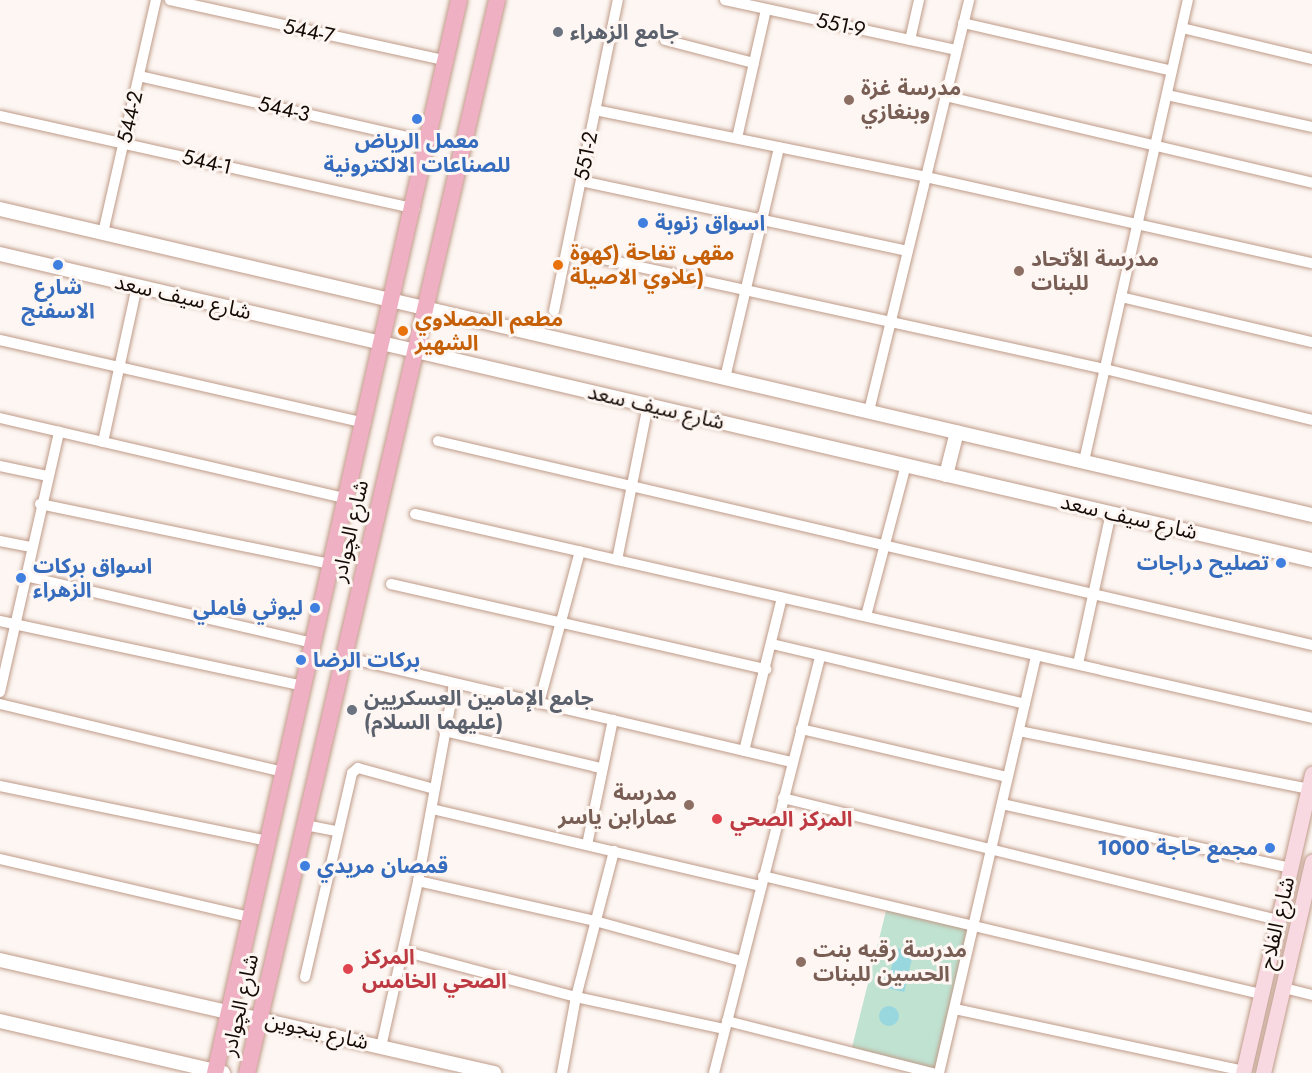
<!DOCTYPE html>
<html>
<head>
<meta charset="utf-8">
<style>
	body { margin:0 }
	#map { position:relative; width:1312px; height:1073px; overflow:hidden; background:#fdf6f2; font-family:Jost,"Noto Sans Arabic",sans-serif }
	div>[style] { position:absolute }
	.green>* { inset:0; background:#c0e2d1; transform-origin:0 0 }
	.water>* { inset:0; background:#99d7de; transform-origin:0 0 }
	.round { border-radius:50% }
	.roads { filter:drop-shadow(0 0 2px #bf9b89) drop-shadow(0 0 2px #bf9b89) }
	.minor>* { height:10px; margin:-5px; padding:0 5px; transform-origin:5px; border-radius:5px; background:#fff }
	.tertiary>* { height:14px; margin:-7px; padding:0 7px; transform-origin:7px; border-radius:7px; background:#fff }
	.secondary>* { height:15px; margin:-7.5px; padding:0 7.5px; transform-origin:7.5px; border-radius:7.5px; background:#f8d8e1 }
	.primary>* { height:16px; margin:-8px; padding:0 8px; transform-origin:8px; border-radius:8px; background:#f0b0c3 }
	.dots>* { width:16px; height:16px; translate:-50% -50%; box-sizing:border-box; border:3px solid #fdf6f2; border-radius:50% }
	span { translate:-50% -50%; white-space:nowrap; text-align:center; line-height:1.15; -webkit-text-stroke:6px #fdf6f2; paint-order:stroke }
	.street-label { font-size:21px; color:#160a05 }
	.worship-label { font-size:21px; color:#5b616d; font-weight:700 }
	.left { translate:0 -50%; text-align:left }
	.education-label { font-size:21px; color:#785e54; font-weight:700 }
	.right { translate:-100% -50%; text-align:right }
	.shop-label { font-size:21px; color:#366cbe; font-weight:700 }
	.food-label { font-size:21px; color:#c56008; font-weight:700 }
	.health-label { font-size:21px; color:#be3a42; font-weight:700 }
</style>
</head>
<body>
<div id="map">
	<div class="green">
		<div style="left:887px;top:907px;width:89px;height:150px;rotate:14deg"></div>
	</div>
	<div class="water">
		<div style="left:896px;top:948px;width:18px;height:41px;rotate:13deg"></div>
		<div class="round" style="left:879px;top:1006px;width:20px;height:20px"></div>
	</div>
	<div class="roads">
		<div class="minor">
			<div style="left:170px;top:0;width:284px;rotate:12.4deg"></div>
			<div style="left:725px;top:0;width:236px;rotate:12.2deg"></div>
			<div style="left:963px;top:23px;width:214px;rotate:12.9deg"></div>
			<div style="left:1182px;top:28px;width:134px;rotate:13.4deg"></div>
			<div style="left:665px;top:40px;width:92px;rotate:14.5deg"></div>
			<div style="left:910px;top:40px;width:41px;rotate:-77.3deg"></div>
			<div style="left:139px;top:76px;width:297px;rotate:12.8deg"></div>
			<div style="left:1167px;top:95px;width:148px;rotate:12.4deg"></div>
			<div style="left:945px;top:96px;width:377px;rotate:13.3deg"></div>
			<div style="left:595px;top:110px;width:338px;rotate:11.4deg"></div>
			<div style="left:926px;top:177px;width:395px;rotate:12.6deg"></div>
			<div style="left:0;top:116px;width:425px;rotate:12.6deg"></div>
			<div style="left:737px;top:138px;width:132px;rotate:-77.3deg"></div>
			<div style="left:581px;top:181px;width:334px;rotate:12.1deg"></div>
			<div style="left:103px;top:233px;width:239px;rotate:-77.2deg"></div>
			<div style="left:567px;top:251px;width:551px;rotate:12.37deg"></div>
			<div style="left:1105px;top:369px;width:213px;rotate:13.8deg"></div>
			<div style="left:1121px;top:297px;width:196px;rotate:13.3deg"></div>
			<div style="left:554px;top:311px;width:318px;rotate:-78.4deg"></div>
			<div style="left:0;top:340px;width:375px;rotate:12.8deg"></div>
			<div style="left:725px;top:378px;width:237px;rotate:-76.8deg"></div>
			<div style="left:869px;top:411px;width:423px;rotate:-76.3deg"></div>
			<div style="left:0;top:418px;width:356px;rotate:13.1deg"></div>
			<div style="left:438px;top:441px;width:897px;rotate:13.14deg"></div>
			<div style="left:103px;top:442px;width:160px;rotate:-77.7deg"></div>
			<div style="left:1084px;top:461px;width:473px;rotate:-77.3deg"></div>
			<div style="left:0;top:466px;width:48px;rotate:12deg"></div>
			<div style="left:40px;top:504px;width:297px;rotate:11.7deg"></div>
			<div style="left:415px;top:514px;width:920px;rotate:12.81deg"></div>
			<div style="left:0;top:541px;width:32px;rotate:11deg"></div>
			<div style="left:617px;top:560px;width:158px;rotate:-78.7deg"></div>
			<div style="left:25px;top:576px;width:296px;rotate:13.1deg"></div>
			<div style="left:391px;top:584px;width:385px;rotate:12.8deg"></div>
			<div style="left:866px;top:616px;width:156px;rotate:-75.2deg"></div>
			<div style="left:0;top:621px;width:310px;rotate:12.1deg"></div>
			<div style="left:772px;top:644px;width:260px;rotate:13.3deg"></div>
			<div style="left:344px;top:657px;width:461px;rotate:13.2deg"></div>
			<div style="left:1078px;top:664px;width:155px;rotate:-77.7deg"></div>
			<div style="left:0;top:692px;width:267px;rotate:-77.2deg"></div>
			<div style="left:539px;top:703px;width:157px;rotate:-74.9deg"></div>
			<div style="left:0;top:704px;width:291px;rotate:13.5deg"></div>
			<div style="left:801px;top:729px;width:212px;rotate:13.1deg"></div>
			<div style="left:444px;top:731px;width:161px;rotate:13.3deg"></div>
			<div style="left:1019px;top:731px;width:296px;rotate:11.3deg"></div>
			<div style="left:744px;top:751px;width:158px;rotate:-76.1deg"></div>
			<div style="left:0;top:786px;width:274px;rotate:11.6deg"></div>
			<div style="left:783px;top:798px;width:510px;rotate:13.85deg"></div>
			<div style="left:1002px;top:804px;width:295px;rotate:12.5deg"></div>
			<div style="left:432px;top:809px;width:338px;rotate:13.2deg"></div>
			<div style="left:305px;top:825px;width:32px;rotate:11deg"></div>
			<div style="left:587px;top:845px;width:128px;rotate:-78.3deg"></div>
			<div style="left:0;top:859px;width:257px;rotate:13.1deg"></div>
			<div style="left:763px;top:876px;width:512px;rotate:13.33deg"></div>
			<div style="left:418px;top:881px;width:181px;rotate:12.7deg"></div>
			<div style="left:595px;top:921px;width:151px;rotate:15.3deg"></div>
			<div style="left:403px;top:951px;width:179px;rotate:14.9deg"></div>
			<div style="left:576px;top:997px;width:151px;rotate:12.2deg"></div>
			<div style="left:305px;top:977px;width:209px;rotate:-77deg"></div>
			<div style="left:352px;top:773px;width:8px;rotate:-40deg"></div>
			<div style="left:358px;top:768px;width:79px;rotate:15.4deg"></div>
			<div style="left:1284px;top:988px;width:29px;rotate:14deg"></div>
			<div style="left:955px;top:1009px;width:296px;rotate:12.1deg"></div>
			<div style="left:727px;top:1021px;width:212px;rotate:14.2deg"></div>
			<div style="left:381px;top:1047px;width:170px;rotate:-77.4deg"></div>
			<div style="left:418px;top:881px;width:200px;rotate:-79.6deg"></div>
			<div style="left:562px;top:1073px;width:77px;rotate:-79.6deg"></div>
			<div style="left:576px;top:997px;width:151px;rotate:-75.4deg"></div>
			<div style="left:714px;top:1073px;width:429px;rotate:-75.7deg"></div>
			<div style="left:939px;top:1073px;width:429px;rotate:-76.9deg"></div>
		</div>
		<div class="tertiary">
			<div style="left:0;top:209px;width:1347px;rotate:13.13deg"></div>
			<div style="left:0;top:254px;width:1347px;rotate:13.13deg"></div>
			<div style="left:946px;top:475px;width:44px;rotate:-75.7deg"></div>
			<div style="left:0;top:960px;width:507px;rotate:12.88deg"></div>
			<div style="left:0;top:1021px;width:229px;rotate:13.1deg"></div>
		</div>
		<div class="secondary">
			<div style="left:1243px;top:1073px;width:307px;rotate:-77deg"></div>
			<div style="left:1263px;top:1073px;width:217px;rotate:-76.9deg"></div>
		</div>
		<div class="primary">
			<div style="left:215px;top:1073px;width:1100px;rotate:-77.19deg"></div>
			<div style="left:247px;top:1073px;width:1102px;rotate:-76.88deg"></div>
		</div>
	</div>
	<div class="dots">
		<div style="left:558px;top:32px;background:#6b7280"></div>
		<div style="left:849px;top:100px;background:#8d6e63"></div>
		<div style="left:417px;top:119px;background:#3f7fe0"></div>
		<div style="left:643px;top:223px;background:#3f7fe0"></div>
		<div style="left:58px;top:265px;background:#3f7fe0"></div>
		<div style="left:558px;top:265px;background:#e8710a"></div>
		<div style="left:1019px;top:271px;background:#8d6e63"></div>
		<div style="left:403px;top:331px;background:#e8710a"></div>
		<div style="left:1281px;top:563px;background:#3f7fe0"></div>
		<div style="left:21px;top:578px;background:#3f7fe0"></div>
		<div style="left:315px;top:608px;background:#3f7fe0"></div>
		<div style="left:301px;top:660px;background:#3f7fe0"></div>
		<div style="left:352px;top:710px;background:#6b7280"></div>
		<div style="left:689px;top:805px;background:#8d6e63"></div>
		<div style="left:717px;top:819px;background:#e0444e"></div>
		<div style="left:1270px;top:848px;background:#3f7fe0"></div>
		<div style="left:305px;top:866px;background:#3f7fe0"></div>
		<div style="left:801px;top:962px;background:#8d6e63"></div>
		<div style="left:348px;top:969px;background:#e0444e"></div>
	</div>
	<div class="street-label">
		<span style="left:841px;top:25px;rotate:12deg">551-9</span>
		<span style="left:309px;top:31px;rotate:12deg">544-7</span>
		<span style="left:284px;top:109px;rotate:13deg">544-3</span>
		<span style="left:130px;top:117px;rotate:-77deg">544-2</span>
		<span style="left:586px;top:156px;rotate:-79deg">551-2</span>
		<span style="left:207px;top:162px;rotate:13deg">544-1</span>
		<span style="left:183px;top:297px;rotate:13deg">شارع سيف سعد</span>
		<span style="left:656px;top:407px;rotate:13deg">شارع سيف سعد</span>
		<span style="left:1129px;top:517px;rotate:13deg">شارع سيف سعد</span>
		<span style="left:350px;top:531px;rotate:-77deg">شارع الچوادر</span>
		<span style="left:1277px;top:923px;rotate:-77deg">شارع الفلاح</span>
		<span style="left:240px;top:1005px;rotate:-77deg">شارع الچوادر</span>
		<span style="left:317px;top:1031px;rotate:13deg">شارع بنجوين</span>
	</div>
	<div class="worship-label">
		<span class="left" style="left:570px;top:32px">جامع الزهراء</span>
		<span class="left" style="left:364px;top:710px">جامع الإمامين العسكريين<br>(عليهما السلام)</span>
	</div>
	<div class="education-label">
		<span class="left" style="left:861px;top:100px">مدرسة غزة<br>وبنغازي</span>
		<span class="left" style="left:1031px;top:271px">مدرسة الأتحاد<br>للبنات</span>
		<span class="right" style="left:677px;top:805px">مدرسة<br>عمارابن ياسر</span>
		<span class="left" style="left:813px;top:962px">مدرسة رقيه بنت<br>الحسين للبنات</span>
	</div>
	<div class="shop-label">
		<span style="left:417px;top:153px">معمل الرياض<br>للصناعات الالكترونية</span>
		<span class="left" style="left:655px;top:223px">اسواق زنوبة</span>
		<span style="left:58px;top:299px">شارع<br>الاسفنج</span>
		<span class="right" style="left:1269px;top:563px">تصليح دراجات</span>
		<span class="left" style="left:33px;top:578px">اسواق بركات<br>الزهراء</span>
		<span class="right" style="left:303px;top:608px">ليوثي فاملي</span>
		<span class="left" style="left:313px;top:660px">بركات الرضا</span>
		<span class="right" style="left:1258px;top:848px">مجمع حاجة 1000</span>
		<span class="left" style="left:317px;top:866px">قمصان مريدي</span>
	</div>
	<div class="food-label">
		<span class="left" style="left:570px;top:265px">مقهى تفاحة (كهوة<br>علاوي الاصيلة)</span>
		<span class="left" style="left:415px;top:331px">مطعم المصلاوي<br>الشهير</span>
	</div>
	<div class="health-label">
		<span class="left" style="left:730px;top:819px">المركز الصحي</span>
		<span class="left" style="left:362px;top:969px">المركز<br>الصحي الخامس</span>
	</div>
</div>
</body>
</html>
